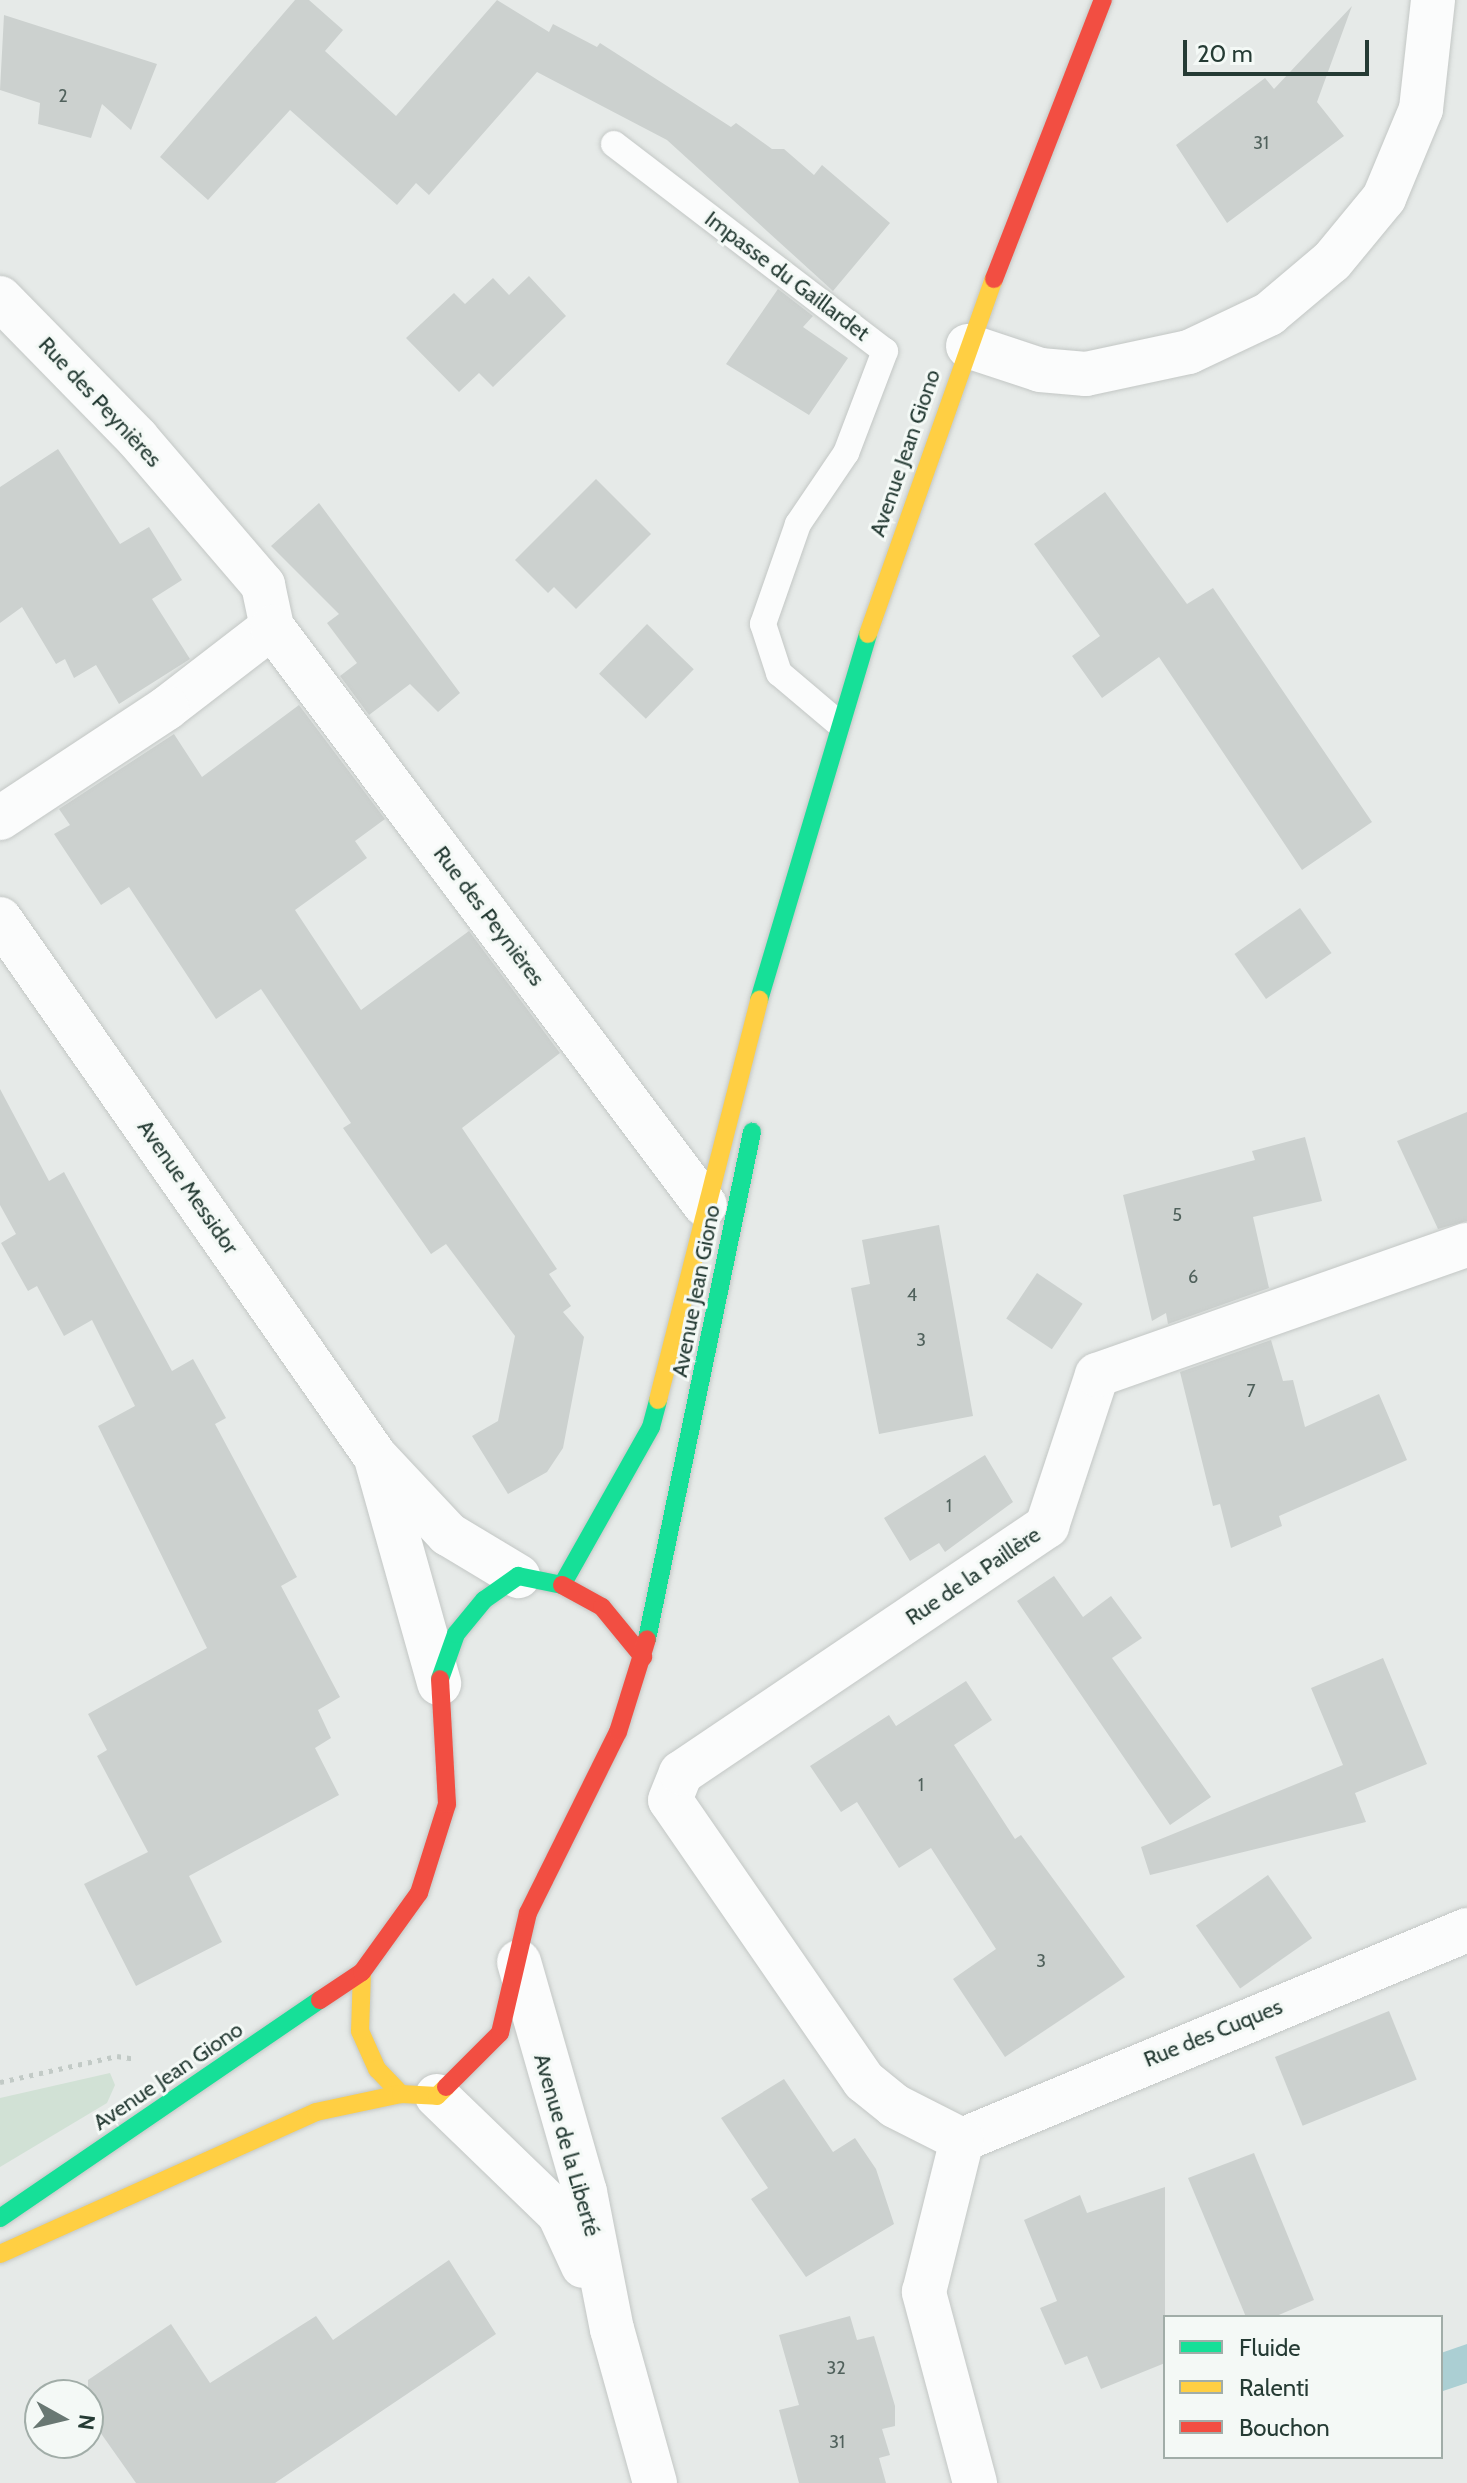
<!DOCTYPE html>
<html>
<head>
<meta charset="utf-8">
<style>
	body { margin:0 }
	#map { position:relative; width:1467px; height:2483px; overflow:hidden; background:#e6eae8; font-family:Cabin,sans-serif }
	div>[style] { position:absolute }
	.green>* { inset:0; background:#d1e1d5 }
	.water>* { inset:0; background:#abcfd3 }
	.building>* { inset:0; background:#ccd1cf; transform-origin:0 0 }
	.path>* { height:5px; margin-top:-2.5px; transform-origin:0; background:repeating-linear-gradient(90deg,#c2cac6 0 4px,transparent 0 10px) }
	.roads { filter:drop-shadow(0 0 2px #c3c7c5) drop-shadow(0 0 2px #c3c7c5) }
	.lane>* { height:26px; margin:-13px; padding:0 13px; transform-origin:13px; border-radius:13px; background:#fbfcfc }
	.street>* { height:44px; margin:-22px; padding:0 22px; transform-origin:22px; border-radius:22px; background:#fbfcfc }
	.fast>* { height:18px; margin:-9px; padding:0 9px; transform-origin:9px; border-radius:9px; background:#16e098 }
	.slow>* { height:18px; margin:-9px; padding:0 9px; transform-origin:9px; border-radius:9px; background:#ffcf43 }
	.jam>* { height:18px; margin:-9px; padding:0 9px; transform-origin:9px; border-radius:9px; background:#f24e42 }
	span { translate:-50% -50%; white-space:nowrap; text-align:center; line-height:1.15; -webkit-text-stroke:6px #f4f9f6; paint-order:stroke }
	.number-label { font-size:18px; color:#50615c }
	.number-label span { -webkit-text-stroke-width:0 }
	.street-label { font-size:22px; color:#253b34 }
	.legend { position:absolute; left:1163px; top:2315px; width:280px; height:144px; box-sizing:border-box; background:#f4f9f6; border:2px solid #a1ada8; margin:0; padding:10px 14px; list-style:none; font-size:24px; color:#253b34 }
	.legend li { display:flex; align-items:center; gap:16px; height:40px }
	.legend b { width:40px; border:2px solid #a1ada8 }
	.north { position:absolute; left:24px; top:2379px; width:80px; height:80px; box-sizing:border-box; background:#f4f9f6; border:2px solid #a1ada8; border-radius:50%; rotate:98deg; font-size:22px; font-weight:700; line-height:32px; text-align:center; color:#253b34 }
	.north::after { content:''; display:block; margin:auto; width:28px; height:36px; background:#697873; clip-path:polygon(50% 0,100% 100%,50% 72%,0 100%) }
	.scale { position:absolute; left:1183px; top:40px; width:186px; height:36px; box-sizing:border-box; border:4px solid #253b34; border-top:0; padding-left:10px; font-size:24px; line-height:28px; white-space:nowrap; color:#253b34; -webkit-text-stroke:6px #f4f9f6; paint-order:stroke }
</style>
</head>
<body>
<div id="map">
	<div class="green">
		<div style="clip-path:polygon(110px 2073px,115px 2085px,107px 2103px,0 2167px,0 2098px)"></div>
	</div>
	<div class="water">
		<div style="clip-path:polygon(1467px 2344px,1467px 2383px,1443px 2391px,1441px 2353px)"></div>
	</div>
	<div class="building">
		<div style="clip-path:polygon(295px 0,309px 0,343px 30px,325px 51px,396px 116px,497px 0,549px 32px,553px 24px,597px 47px,600px 43px,731px 127px,736px 123px,772px 149px,784px 149px,814px 175px,822px 165px,890px 223px,833px 291px,667px 140px,537px 72px,429px 195px,416px 183px,397px 205px,290px 110px,208px 200px,160px 157px)"></div>
		<div style="clip-path:polygon(1352px 6px,1317px 102px,1344px 136px,1227px 223px,1176px 145px,1265px 78px,1274px 89px)"></div>
		<div style="clip-path:polygon(4px 15px,157px 64px,131px 130px,102px 104px,91px 138px,38px 124px,40px 103px,0 90px)"></div>
		<div style="clip-path:polygon(529px 276px,566px 316px,493px 387px,479px 373px,459px 392px,406px 338px,454px 293px,465px 304px,493px 278px,509px 295px)"></div>
		<div style="clip-path:polygon(778px 289px,813px 316px,803px 327px,848px 358px,809px 415px,726px 364px)"></div>
		<div style="clip-path:polygon(58px 449px,120px 544px,149px 527px,182px 580px,152px 599px,190px 659px,119px 704px,96px 665px,74px 678px,65px 659px,56px 664px,22px 607px,0 623px,0 487px)"></div>
		<div style="clip-path:polygon(596px 479px,651px 534px,576px 609px,554px 587px,548px 593px,515px 560px)"></div>
		<div style="clip-path:polygon(1105px 492px,1187px 604px,1213px 588px,1372px 822px,1302px 870px,1159px 657px,1102px 698px,1072px 656px,1100px 636px,1034px 544px)"></div>
		<div style="clip-path:polygon(319px 503px,460px 693px,438px 712px,410px 684px,369px 715px,340px 676px,357px 663px,327px 623px,339px 614px,271px 546px)"></div>
		<div style="left:647px;top:624px;width:65px;height:69px;rotate:44deg"></div>
		<div style="clip-path:polygon(299px 705px,385px 819px,355px 841px,367px 858px,295px 910px,361px 1010px,469px 931px,560px 1053px,462px 1128px,557px 1269px,549px 1274px,571px 1306px,563px 1312px,584px 1337px,563px 1448px,547px 1472px,508px 1494px,472px 1436px,498px 1421px,515px 1336px,446px 1244px,431px 1254px,343px 1128px,351px 1123px,261px 989px,216px 1019px,129px 887px,101px 905px,54px 834px,70px 825px,59px 809px,174px 734px,202px 777px)"></div>
		<div style="left:1300px;top:908px;width:55px;height:80px;rotate:55deg"></div>
		<div style="clip-path:polygon(0 1089px,49px 1181px,64px 1172px,172px 1371px,193px 1359px,226px 1418px,215px 1424px,297px 1577px,281px 1586px,340px 1697px,318px 1710px,331px 1738px,315px 1748px,339px 1795px,189px 1876px,222px 1942px,136px 1986px,84px 1884px,148px 1852px,97px 1756px,107px 1750px,88px 1714px,207px 1648px,98px 1426px,135px 1406px,92px 1320px,64px 1336px,37px 1286px,28px 1291px,1px 1243px,16px 1234px,0 1205px)"></div>
		<div style="clip-path:polygon(1467px 1112px,1467px 1221px,1438px 1229px,1397px 1141px)"></div>
		<div style="clip-path:polygon(1305px 1137px,1322px 1201px,1253px 1217px,1269px 1288px,1168px 1324px,1166px 1313px,1152px 1321px,1123px 1195px,1255px 1160px,1252px 1151px)"></div>
		<div style="clip-path:polygon(939px 1225px,973px 1416px,879px 1434px,851px 1288px,870px 1284px,862px 1240px)"></div>
		<div style="left:1037px;top:1273px;width:55px;height:55px;rotate:34deg"></div>
		<div style="clip-path:polygon(1271px 1340px,1283px 1381px,1293px 1380px,1305px 1427px,1379px 1394px,1407px 1460px,1279px 1516px,1282px 1526px,1231px 1548px,1220px 1504px,1213px 1506px,1180px 1372px)"></div>
		<div style="clip-path:polygon(985px 1455px,1013px 1502px,945px 1552px,939px 1543px,910px 1561px,884px 1518px)"></div>
		<div style="clip-path:polygon(1054px 1576px,1083px 1617px,1111px 1596px,1142px 1638px,1112px 1658px,1211px 1797px,1170px 1825px,1017px 1601px)"></div>
		<div style="clip-path:polygon(1383px 1658px,1427px 1764px,1355px 1793px,1366px 1822px,1150px 1875px,1141px 1847px,1343px 1765px,1311px 1688px)"></div>
		<div style="clip-path:polygon(966px 1681px,992px 1720px,954px 1745px,1015px 1839px,1021px 1835px,1125px 1977px,1005px 2057px,953px 1979px,996px 1949px,931px 1848px,899px 1868px,857px 1802px,841px 1812px,810px 1766px,889px 1715px,896px 1726px)"></div>
		<div style="left:1268px;top:1875px;width:77px;height:88px;rotate:55deg"></div>
		<div style="left:1389px;top:2011px;width:74px;height:123px;rotate:68deg"></div>
		<div style="clip-path:polygon(784px 2079px,833px 2152px,855px 2138px,876px 2169px,894px 2224px,806px 2277px,751px 2199px,768px 2188px,721px 2118px)"></div>
		<div style="clip-path:polygon(1254px 2153px,1314px 2300px,1274px 2317px,1246px 2317px,1188px 2178px)"></div>
		<div style="clip-path:polygon(1165px 2187px,1165px 2363px,1101px 2389px,1087px 2356px,1065px 2365px,1040px 2308px,1057px 2301px,1024px 2220px,1080px 2195px,1087px 2213px)"></div>
		<div style="clip-path:polygon(449px 2260px,496px 2334px,275px 2483px,136px 2483px,88px 2415px,88px 2380px,171px 2324px,210px 2383px,316px 2316px,333px 2340px)"></div>
		<div style="clip-path:polygon(850px 2316px,857px 2340px,874px 2336px,895px 2406px,895px 2426px,882px 2429px,890px 2455px,879px 2458px,886px 2483px,799px 2483px,779px 2410px,799px 2405px,779px 2335px)"></div>
	</div>
	<div class="path">
		<div style="left:0;top:2082px;width:120px;rotate:-12.5deg"></div>
		<div style="left:117px;top:2056px;width:19px;rotate:9deg"></div>
	</div>
	<div class="roads">
		<div class="lane">
			<div style="left:614px;top:144px;width:341px;rotate:37.4deg"></div>
			<div style="left:885px;top:351px;width:109px;rotate:110.9deg"></div>
			<div style="left:846px;top:453px;width:86px;rotate:124.1deg"></div>
			<div style="left:798px;top:524px;width:106px;rotate:109.3deg"></div>
			<div style="left:763px;top:624px;width:52px;rotate:71.9deg"></div>
			<div style="left:779px;top:673px;width:76px;rotate:40.2deg"></div>
		</div>
		<div class="street">
			<div style="left:0;top:298px;width:196px;rotate:45.6deg"></div>
			<div style="left:137px;top:438px;width:194px;rotate:49.4deg"></div>
			<div style="left:263px;top:585px;width:43px;rotate:77.9deg"></div>
			<div style="left:272px;top:627px;width:133px;rotate:142.4deg"></div>
			<div style="left:167px;top:708px;width:200px;rotate:146.6deg"></div>
			<div style="left:968px;top:346px;width:76px;rotate:18.4deg"></div>
			<div style="left:1040px;top:370px;width:46px;rotate:5deg"></div>
			<div style="left:1086px;top:374px;width:105px;rotate:-12.1deg"></div>
			<div style="left:1189px;top:352px;width:89px;rotate:-25.4deg"></div>
			<div style="left:1269px;top:314px;width:82px;rotate:-40.1deg"></div>
			<div style="left:1332px;top:261px;width:82px;rotate:-50.5deg"></div>
			<div style="left:1384px;top:198px;width:96px;rotate:-67.4deg"></div>
			<div style="left:1421px;top:109px;width:110px;rotate:-83.7deg"></div>
			<div style="left:272px;top:627px;width:722px;rotate:53.16deg"></div>
			<div style="left:0;top:919px;width:655px;rotate:55.07deg"></div>
			<div style="left:375px;top:1456px;width:107px;rotate:46.9deg"></div>
			<div style="left:448px;top:1534px;width:82px;rotate:31deg"></div>
			<div style="left:377px;top:1462px;width:230px;rotate:74.3deg"></div>
			<div style="left:519px;top:1962px;width:239px;rotate:74deg"></div>
			<div style="left:585px;top:2192px;width:140px;rotate:78.9deg"></div>
			<div style="left:612px;top:2329px;width:160px;rotate:74.4deg"></div>
			<div style="left:437px;top:2096px;width:170px;rotate:44deg"></div>
			<div style="left:559px;top:2214px;width:57px;rotate:65.2deg"></div>
			<div style="left:962px;top:2140px;width:547px;rotate:-22.58deg"></div>
			<div style="left:975px;top:2483px;width:198px;rotate:-105deg"></div>
			<div style="left:924px;top:2292px;width:157px;rotate:-76deg"></div>
			<div style="left:962px;top:2140px;width:75px;rotate:-153.1deg"></div>
			<div style="left:895px;top:2106px;width:40px;rotate:-141deg"></div>
			<div style="left:864px;top:2081px;width:341px;rotate:-124.6deg"></div>
			<div style="left:670px;top:1800px;width:29px;rotate:-68deg"></div>
			<div style="left:681px;top:1773px;width:442px;rotate:-34deg"></div>
			<div style="left:1047px;top:1526px;width:159px;rotate:-71.7deg"></div>
			<div style="left:1097px;top:1375px;width:392px;rotate:-19.4deg"></div>
		</div>
		<div class="fast">
			<div style="left:759px;top:1000px;width:382px;rotate:-73.4deg"></div>
			<div style="left:647px;top:1639px;width:518px;rotate:-78.3deg"></div>
			<div style="left:440px;top:1679px;width:48px;rotate:-70.4deg"></div>
			<div style="left:456px;top:1634px;width:44px;rotate:-50.5deg"></div>
			<div style="left:484px;top:1600px;width:42px;rotate:-35.2deg"></div>
			<div style="left:518px;top:1576px;width:45px;rotate:11.6deg"></div>
			<div style="left:562px;top:1585px;width:181px;rotate:-60.6deg"></div>
			<div style="left:651px;top:1427px;width:28px;rotate:-75deg"></div>
			<div style="left:0;top:2218px;width:387px;rotate:-34.3deg"></div>
		</div>
		<div class="slow">
			<div style="left:868px;top:634px;width:377px;rotate:-70.5deg"></div>
			<div style="left:658px;top:1400px;width:413px;rotate:-75.8deg"></div>
			<div style="left:362px;top:1972px;width:59px;rotate:91.9deg"></div>
			<div style="left:360px;top:2031px;width:42px;rotate:65.9deg"></div>
			<div style="left:377px;top:2069px;width:35px;rotate:46deg"></div>
			<div style="left:0;top:2254px;width:346px;rotate:-24.2deg"></div>
			<div style="left:316px;top:2112px;width:87px;rotate:-12deg"></div>
			<div style="left:401px;top:2094px;width:36px;rotate:3deg"></div>
			<div style="left:437px;top:2096px;width:13px;rotate:-45deg"></div>
		</div>
		<div class="jam">
			<div style="left:994px;top:279px;width:300px;rotate:-68.7deg"></div>
			<div style="left:562px;top:1585px;width:46px;rotate:28.8deg"></div>
			<div style="left:602px;top:1607px;width:65px;rotate:50.6deg"></div>
			<div style="left:320px;top:2000px;width:50px;rotate:-33.7deg"></div>
			<div style="left:362px;top:1972px;width:97px;rotate:-54.2deg"></div>
			<div style="left:419px;top:1893px;width:93px;rotate:-72.5deg"></div>
			<div style="left:447px;top:1804px;width:125px;rotate:-93.2deg"></div>
			<div style="left:446px;top:2087px;width:76px;rotate:-45deg"></div>
			<div style="left:500px;top:2033px;width:123px;rotate:-76.9deg"></div>
			<div style="left:528px;top:1913px;width:202px;rotate:-63.6deg"></div>
			<div style="left:618px;top:1732px;width:97px;rotate:-72.7deg"></div>
		</div>
	</div>
	<div class="number-label">
		<span style="left:63px;top:96px">2</span>
		<span style="left:1261px;top:143px">31</span>
		<span style="left:1177px;top:1215px">5</span>
		<span style="left:1193px;top:1277px">6</span>
		<span style="left:912px;top:1295px">4</span>
		<span style="left:921px;top:1340px">3</span>
		<span style="left:1251px;top:1391px">7</span>
		<span style="left:949px;top:1506px">1</span>
		<span style="left:921px;top:1785px">1</span>
		<span style="left:1041px;top:1961px">3</span>
		<span style="left:836px;top:2368px">32</span>
		<span style="left:837px;top:2442px">31</span>
	</div>
	<div class="street-label">
		<span style="left:787px;top:276px;rotate:37deg">Impasse du Gaillardet</span>
		<span style="left:100px;top:402px;rotate:47deg">Rue des Peynières</span>
		<span style="left:905px;top:453px;rotate:-71deg">Avenue Jean Giono</span>
		<span style="left:489px;top:916px;rotate:53deg">Rue des Peynières</span>
		<span style="left:188px;top:1187px;rotate:55deg">Avenue Messidor</span>
		<span style="left:696px;top:1291px;rotate:-79deg">Avenue Jean Giono</span>
		<span style="left:973px;top:1576px;rotate:-34deg">Rue de la Paillère</span>
		<span style="left:1213px;top:2033px;rotate:-22deg">Rue des Cuques</span>
		<span style="left:168px;top:2076px;rotate:-34deg">Avenue Jean Giono</span>
		<span style="left:567px;top:2145px;rotate:74deg">Avenue de la Liberté</span>
	</div>
	<ul class="legend">
	<li><b style="height:10px;background:#16e098"></b>Fluide</li>
	<li><b style="height:10px;background:#ffcf43"></b>Ralenti</li>
	<li><b style="height:10px;background:#f24e42"></b>Bouchon</li>
	</ul>
	<div class="north">N</div>
	<div class="scale">20 m</div>
</div>
</body>
</html>
